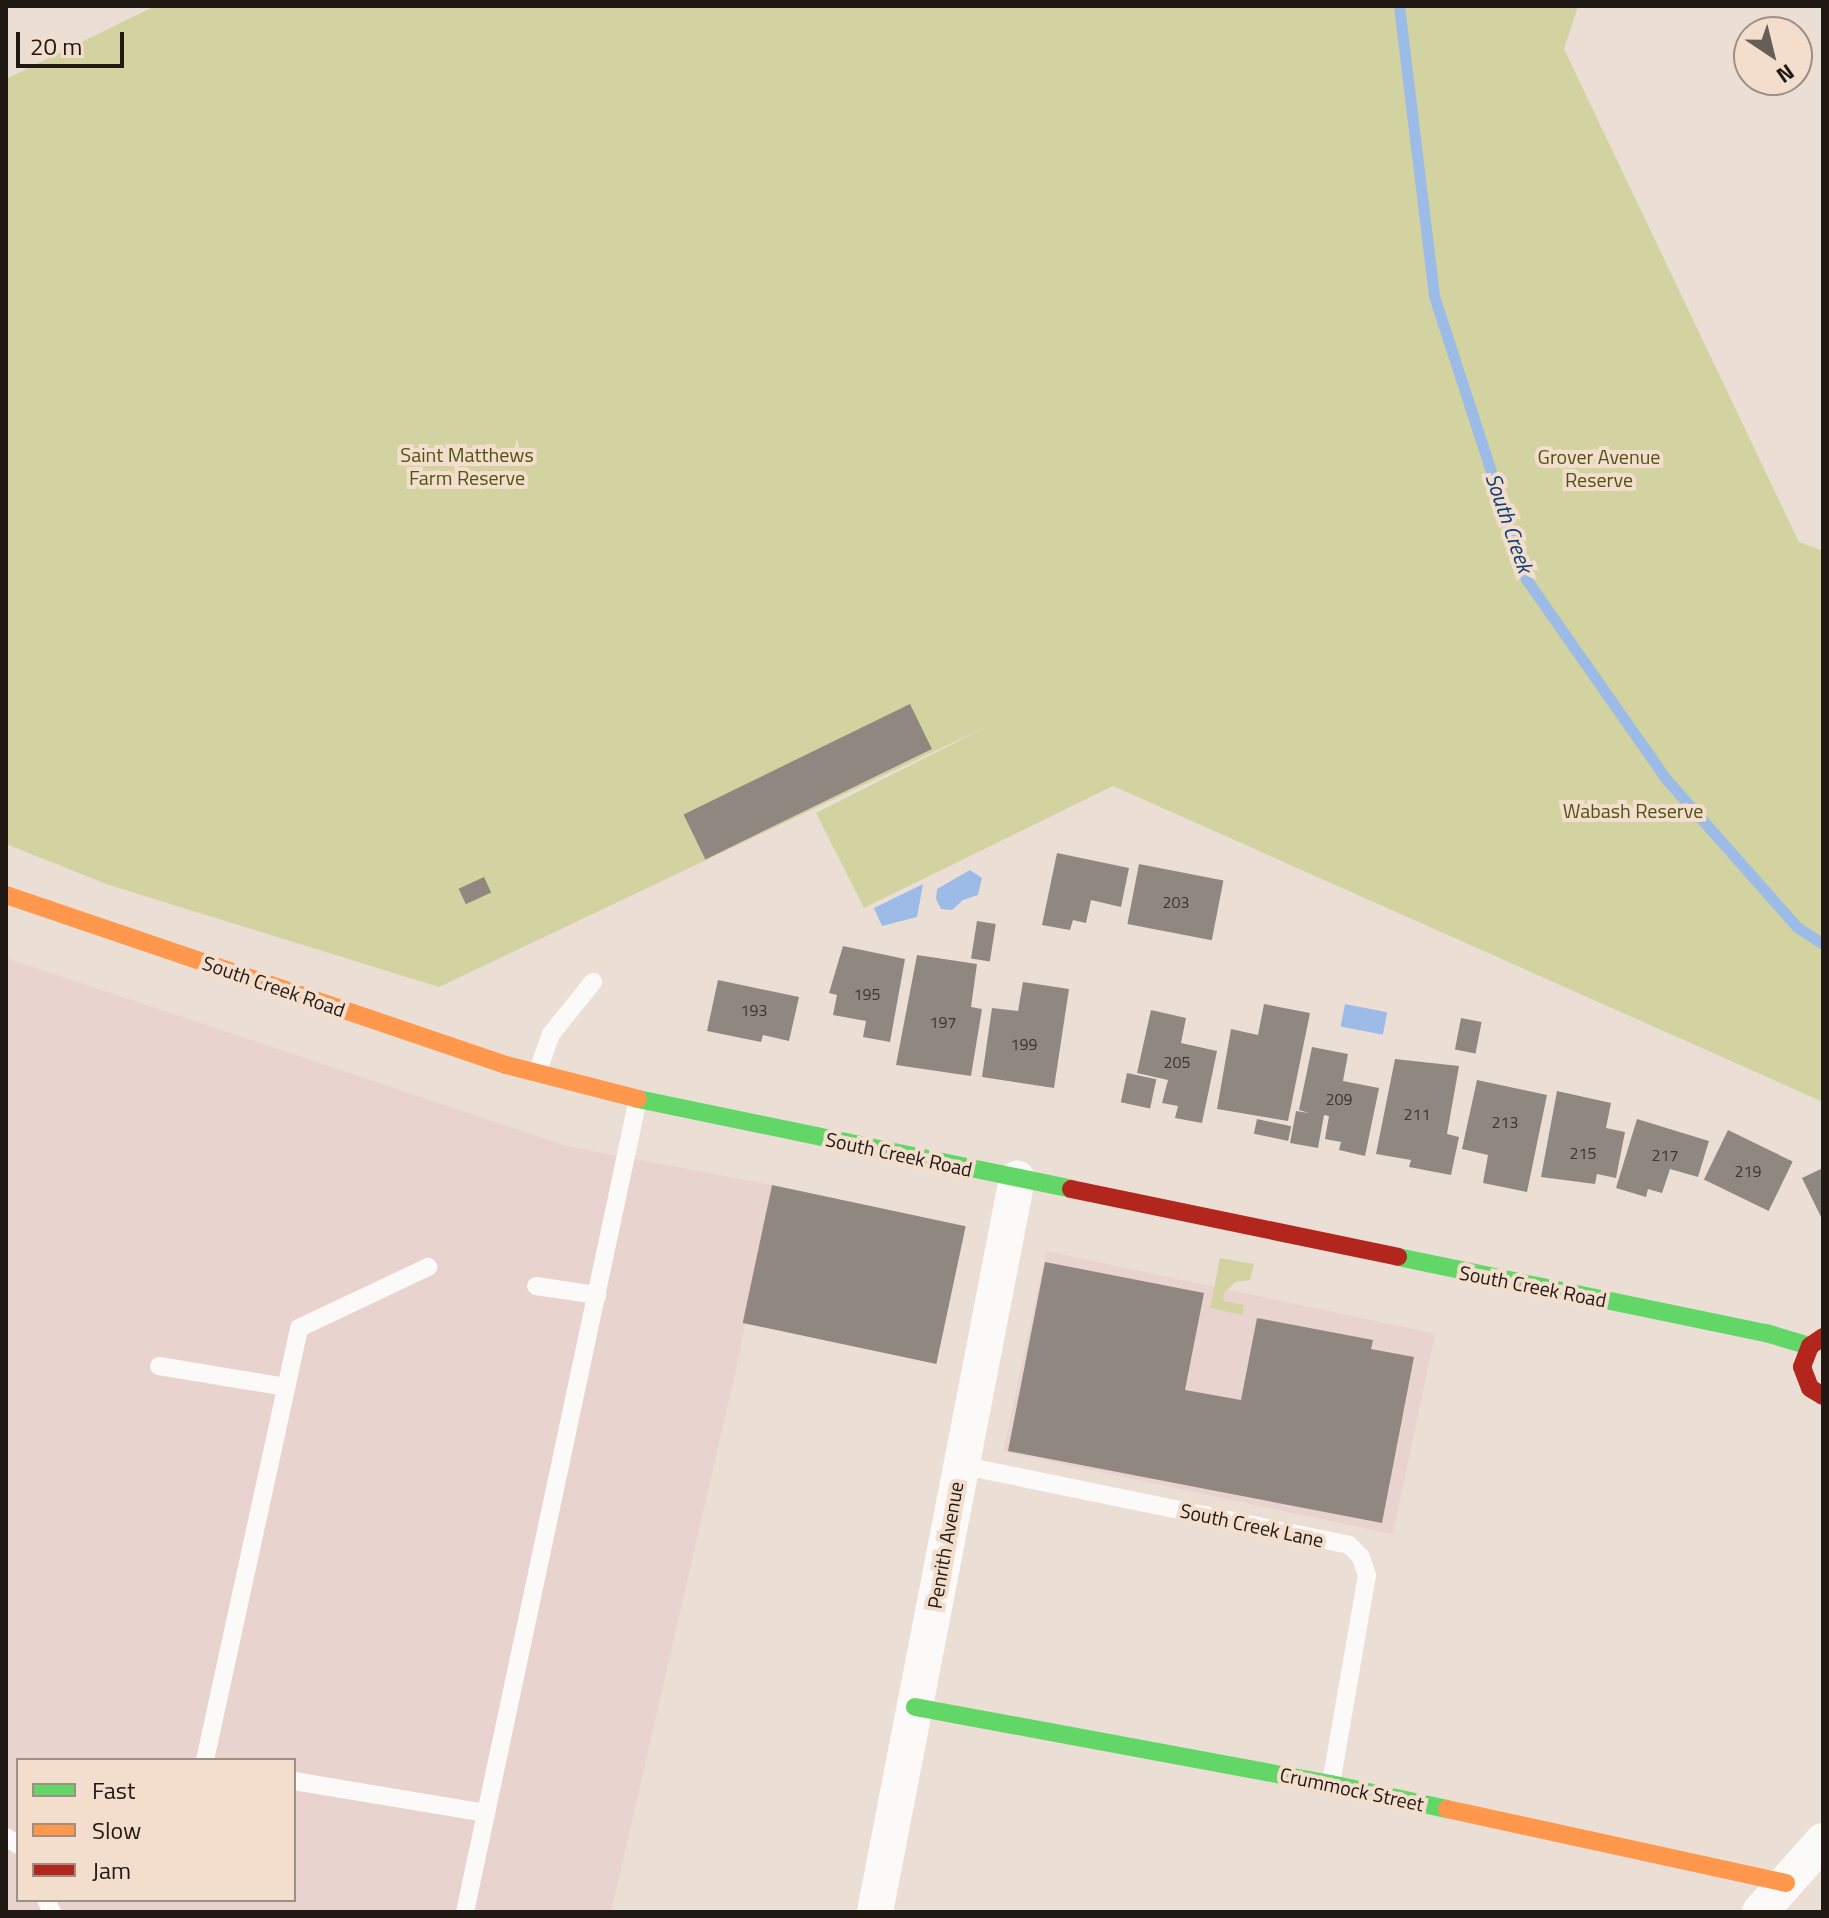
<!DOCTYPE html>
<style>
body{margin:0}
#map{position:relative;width:1829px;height:1918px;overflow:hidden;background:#ebdfd5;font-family:"Titillium Web",sans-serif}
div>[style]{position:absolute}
.commercial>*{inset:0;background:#e8d3ce;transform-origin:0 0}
.green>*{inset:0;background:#d3d2a1}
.water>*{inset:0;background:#9cbbe7;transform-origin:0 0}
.stream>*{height:11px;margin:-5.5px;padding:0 5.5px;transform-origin:5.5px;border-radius:5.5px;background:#9cbbe7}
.building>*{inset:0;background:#908880;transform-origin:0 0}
.lane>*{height:18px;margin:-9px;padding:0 9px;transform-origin:9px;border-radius:9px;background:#fcfaf9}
.street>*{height:36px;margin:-18px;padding:0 18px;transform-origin:18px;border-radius:18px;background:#fcfaf9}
.fast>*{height:18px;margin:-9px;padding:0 9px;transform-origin:9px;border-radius:9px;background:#63d668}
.slow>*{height:18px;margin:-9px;padding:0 9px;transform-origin:9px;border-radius:9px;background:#ff974d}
.jam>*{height:18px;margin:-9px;padding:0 9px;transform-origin:9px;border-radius:9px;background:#b3261e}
span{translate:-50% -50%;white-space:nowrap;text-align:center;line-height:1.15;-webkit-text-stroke:8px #f3decd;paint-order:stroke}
.number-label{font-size:16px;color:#3c342e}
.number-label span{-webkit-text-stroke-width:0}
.park-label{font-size:20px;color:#505413}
.street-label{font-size:20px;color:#201812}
.water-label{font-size:22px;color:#093c77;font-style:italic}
.frame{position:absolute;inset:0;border:8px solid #201812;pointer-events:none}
.legend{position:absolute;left:16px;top:1758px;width:280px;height:144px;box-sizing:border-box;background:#f3decd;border:2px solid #9f8f82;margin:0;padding:10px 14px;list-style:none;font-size:24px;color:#201812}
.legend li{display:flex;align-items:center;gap:16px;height:40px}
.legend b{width:40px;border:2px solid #9f8f82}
.north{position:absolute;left:1733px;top:16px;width:80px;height:80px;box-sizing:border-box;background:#f3decd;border:2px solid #9f8f82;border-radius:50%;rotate:145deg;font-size:22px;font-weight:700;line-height:32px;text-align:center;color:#201812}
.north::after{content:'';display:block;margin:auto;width:28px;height:36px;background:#675e56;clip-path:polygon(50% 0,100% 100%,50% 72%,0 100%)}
.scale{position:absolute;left:16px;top:32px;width:108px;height:36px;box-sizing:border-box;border:4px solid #201812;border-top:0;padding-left:10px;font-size:24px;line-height:28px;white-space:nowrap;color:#201812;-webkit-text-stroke:6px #f3decd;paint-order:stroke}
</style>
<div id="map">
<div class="commercial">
<i style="clip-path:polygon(evenodd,6px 958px,567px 1146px,772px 1185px,739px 1356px,611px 1912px,6px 1912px,6px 958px,18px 1760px,294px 1760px,294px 1900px,18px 1900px,18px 1760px)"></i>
<i style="left:1046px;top:1251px;width:398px;height:205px;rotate:12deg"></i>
</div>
<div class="green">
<i style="clip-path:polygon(155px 6px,1578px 6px,1564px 49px,1799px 542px,1823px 551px,1823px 1102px,1113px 786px,864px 908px,816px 813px,992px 724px,439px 987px,109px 885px,6px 844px,6px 79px)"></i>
<i style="clip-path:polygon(1220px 1258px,1254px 1264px,1250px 1280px,1235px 1282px,1224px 1293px,1223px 1301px,1244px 1305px,1242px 1315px,1210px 1308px)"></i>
</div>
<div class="water">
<i style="clip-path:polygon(970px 870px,982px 878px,978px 895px,963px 900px,952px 910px,941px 909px,936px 899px,937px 889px)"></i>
<i style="clip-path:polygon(923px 884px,917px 917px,882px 926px,874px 908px)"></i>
<i style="left:1345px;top:1004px;width:43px;height:23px;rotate:11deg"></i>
</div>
<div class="stream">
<i style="left:1399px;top:6px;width:292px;rotate:83.1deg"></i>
<i style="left:1434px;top:296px;width:298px;rotate:72deg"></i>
<i style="left:1526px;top:579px;width:246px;rotate:55deg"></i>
<i style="left:1667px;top:780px;width:196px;rotate:48.5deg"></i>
<i style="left:1797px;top:927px;width:31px;rotate:33deg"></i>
</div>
<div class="building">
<i style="left:910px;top:704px;width:50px;height:252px;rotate:64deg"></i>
<i style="clip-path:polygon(1057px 853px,1129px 868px,1121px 907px,1091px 900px,1086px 923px,1073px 920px,1070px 930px,1042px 925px)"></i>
<i style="left:1139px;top:864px;width:86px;height:61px;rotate:11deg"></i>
<i style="left:484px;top:877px;width:17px;height:28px;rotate:65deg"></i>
<i style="left:977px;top:921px;width:19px;height:38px;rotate:9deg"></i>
<i style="clip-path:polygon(843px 946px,905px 959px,890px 1042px,863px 1037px,866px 1021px,833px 1015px,837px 995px,829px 993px)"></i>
<i style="clip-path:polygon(917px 955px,977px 964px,971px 1007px,982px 1009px,971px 1076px,896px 1065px)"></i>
<i style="clip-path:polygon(718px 980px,799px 997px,789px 1041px,763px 1035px,761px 1042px,707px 1031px)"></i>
<i style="clip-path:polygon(1023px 982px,1069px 989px,1054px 1088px,982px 1077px,992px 1008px,1018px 1011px)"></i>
<i style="clip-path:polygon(1264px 1004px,1310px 1013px,1288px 1121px,1217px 1109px,1231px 1029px,1258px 1035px)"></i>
<i style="clip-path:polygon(1151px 1010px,1186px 1018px,1181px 1043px,1217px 1051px,1202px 1123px,1175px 1118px,1178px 1106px,1162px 1103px,1168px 1080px,1137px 1073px)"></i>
<i style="left:1461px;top:1018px;width:21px;height:32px;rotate:11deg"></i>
<i style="clip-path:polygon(1312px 1047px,1348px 1054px,1343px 1081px,1379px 1088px,1365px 1156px,1339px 1150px,1341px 1142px,1325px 1139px,1329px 1116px,1324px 1115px,1318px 1148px,1290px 1143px,1296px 1111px,1309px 1113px,1299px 1110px)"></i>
<i style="clip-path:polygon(1395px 1059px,1459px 1066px,1447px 1134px,1459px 1137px,1451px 1175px,1409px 1167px,1411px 1160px,1376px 1154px)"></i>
<i style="left:1127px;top:1073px;width:30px;height:30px;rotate:12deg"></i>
<i style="clip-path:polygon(1477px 1080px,1547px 1095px,1527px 1192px,1483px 1183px,1488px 1155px,1462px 1149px)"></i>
<i style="clip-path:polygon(1557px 1091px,1611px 1103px,1606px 1128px,1625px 1132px,1616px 1178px,1597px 1174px,1595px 1184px,1541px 1177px)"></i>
<i style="left:1257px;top:1119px;width:35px;height:15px;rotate:12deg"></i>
<i style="clip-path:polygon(1637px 1119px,1709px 1141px,1698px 1177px,1670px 1169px,1662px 1193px,1648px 1189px,1646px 1197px,1616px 1188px)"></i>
<i style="left:1728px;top:1130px;width:72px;height:55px;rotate:26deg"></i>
<i style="clip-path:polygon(1823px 1168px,1823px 1221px,1802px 1178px)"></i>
<i style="left:772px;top:1185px;width:198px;height:141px;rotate:12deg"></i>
<i style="clip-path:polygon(1045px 1262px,1204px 1293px,1185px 1390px,1241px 1400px,1257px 1318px,1373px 1340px,1371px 1349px,1414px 1357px,1382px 1523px,1008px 1451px)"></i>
</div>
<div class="lane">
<i style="left:537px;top:1073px;width:41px;rotate:-70.3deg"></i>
<i style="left:551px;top:1034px;width:67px;rotate:-51.1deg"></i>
<i style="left:536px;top:1286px;width:62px;rotate:8.4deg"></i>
<i style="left:159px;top:1366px;width:129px;rotate:9.4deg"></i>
<i style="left:960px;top:1465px;width:397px;rotate:11.6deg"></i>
<i style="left:1349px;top:1545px;width:17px;rotate:45deg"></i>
<i style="left:1361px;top:1557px;width:19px;rotate:72deg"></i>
<i style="left:1367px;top:1575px;width:212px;rotate:99.8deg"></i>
<i style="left:205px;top:1760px;width:442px;rotate:-77.7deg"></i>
<i style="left:299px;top:1328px;width:143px;rotate:-25.3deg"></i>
<i style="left:294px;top:1781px;width:195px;rotate:9.5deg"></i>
<i style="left:6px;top:1837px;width:14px;rotate:34deg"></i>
<i style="left:46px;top:1900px;width:13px;rotate:63deg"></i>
<i style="left:465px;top:1912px;width:831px;rotate:-77.99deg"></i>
</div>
<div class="street">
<i style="left:875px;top:1912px;width:747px;rotate:-79.04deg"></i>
<i style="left:1760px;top:1912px;width:95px;rotate:-48.4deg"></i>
</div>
<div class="fast">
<i style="left:638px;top:1099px;width:442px;rotate:11.7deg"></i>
<i style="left:1398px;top:1257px;width:376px;rotate:11.7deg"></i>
<i style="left:1766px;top:1333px;width:46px;rotate:16.5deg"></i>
<i style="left:915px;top:1707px;width:423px;rotate:10.5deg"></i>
<i style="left:1331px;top:1784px;width:119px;rotate:12.2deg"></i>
</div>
<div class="slow">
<i style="left:6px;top:895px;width:528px;rotate:18.78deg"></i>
<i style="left:506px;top:1065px;width:136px;rotate:14.4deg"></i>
<i style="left:1447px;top:1809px;width:347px;rotate:12.3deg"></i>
</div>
<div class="jam">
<i style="left:1071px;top:1189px;width:334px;rotate:11.7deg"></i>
<i style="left:1823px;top:1337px;width:16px;rotate:145deg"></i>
<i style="left:1810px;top:1346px;width:22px;rotate:111deg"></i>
<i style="left:1802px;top:1367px;width:22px;rotate:69deg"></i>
<i style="left:1810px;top:1388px;width:15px;rotate:32deg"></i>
</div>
<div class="number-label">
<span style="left:1176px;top:902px">203</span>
<span style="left:867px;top:994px">195</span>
<span style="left:754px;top:1010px">193</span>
<span style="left:943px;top:1022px">197</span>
<span style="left:1024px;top:1044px">199</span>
<span style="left:1177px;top:1062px">205</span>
<span style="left:1339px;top:1099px">209</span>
<span style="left:1417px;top:1114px">211</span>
<span style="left:1505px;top:1122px">213</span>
<span style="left:1583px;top:1153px">215</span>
<span style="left:1665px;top:1155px">217</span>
<span style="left:1748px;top:1171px">219</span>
</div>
<div class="park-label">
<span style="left:467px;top:466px">Saint Matthews<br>Farm Reserve</span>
<span style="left:1599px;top:468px">Grover Avenue<br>Reserve</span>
<span style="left:1633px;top:810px">Wabash Reserve</span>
</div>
<div class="street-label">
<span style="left:274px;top:986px;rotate:19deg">South Creek Road</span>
<span style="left:899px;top:1154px;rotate:12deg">South Creek Road</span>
<span style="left:1533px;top:1286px;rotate:11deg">South Creek Road</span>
<span style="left:1252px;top:1525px;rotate:12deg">South Creek Lane</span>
<span style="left:945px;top:1545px;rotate:-80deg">Penrith Avenue</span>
<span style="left:1352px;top:1789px;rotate:12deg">Crummock Street</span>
</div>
<div class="water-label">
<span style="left:1509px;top:523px;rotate:71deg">South Creek</span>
</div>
<div class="frame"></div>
<ul class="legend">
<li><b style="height:10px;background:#63d668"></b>Fast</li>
<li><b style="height:10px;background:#ff974d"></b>Slow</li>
<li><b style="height:10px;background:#b3261e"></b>Jam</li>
</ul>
<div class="north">N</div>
<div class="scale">20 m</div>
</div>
